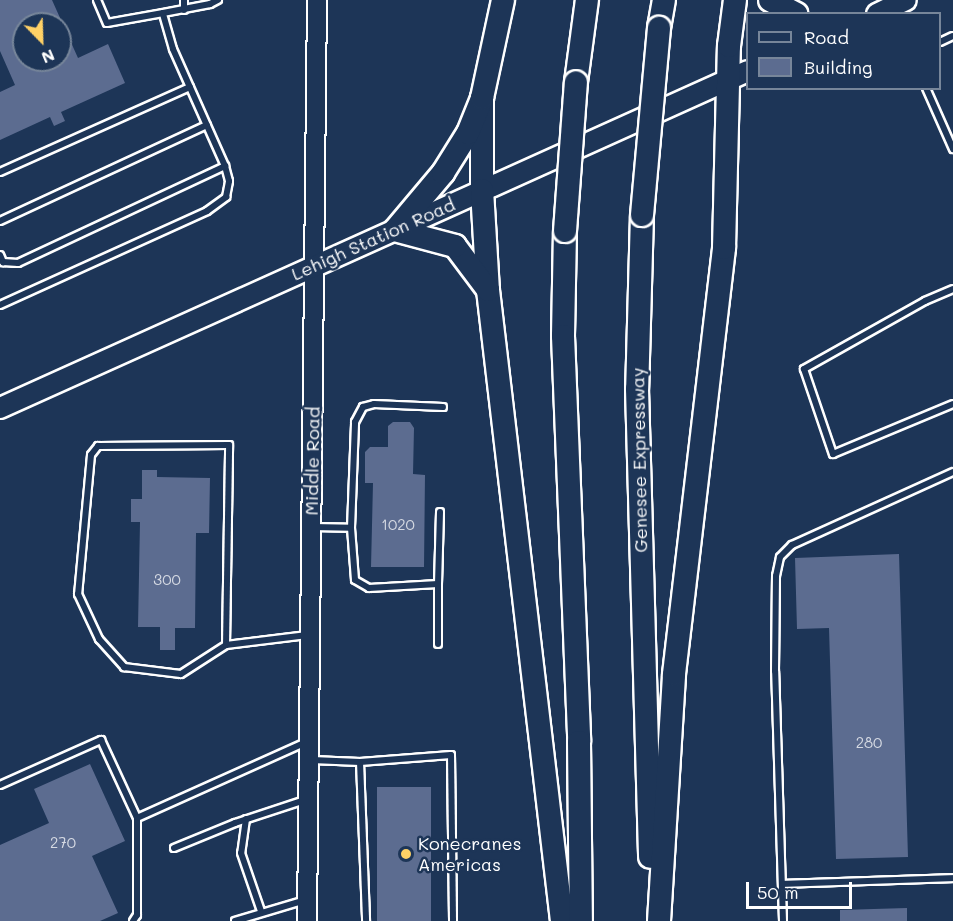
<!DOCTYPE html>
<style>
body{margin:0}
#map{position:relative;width:953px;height:921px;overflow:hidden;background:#1d3557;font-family:Mali,sans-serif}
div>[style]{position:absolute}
.building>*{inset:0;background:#5c6c90;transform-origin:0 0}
.roads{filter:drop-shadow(2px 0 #fff) drop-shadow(-2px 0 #fff) drop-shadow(0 2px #fff) drop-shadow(0 -2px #fff)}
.lane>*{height:6px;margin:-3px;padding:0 3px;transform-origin:3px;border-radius:3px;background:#1d3557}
.secondary>*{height:18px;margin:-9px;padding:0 9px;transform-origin:9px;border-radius:9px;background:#1d3557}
.primary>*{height:20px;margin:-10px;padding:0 10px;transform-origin:10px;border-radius:10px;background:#1d3557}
.highway>*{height:22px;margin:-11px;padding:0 11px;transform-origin:11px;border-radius:11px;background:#1d3557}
.bridges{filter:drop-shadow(2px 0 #fff) drop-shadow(-2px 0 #fff) drop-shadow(0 2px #fff) drop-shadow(0 -2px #fff)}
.highway-bridge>*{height:22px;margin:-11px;padding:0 11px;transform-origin:11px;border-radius:11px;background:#1d3557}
.dots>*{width:16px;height:16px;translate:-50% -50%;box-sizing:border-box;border:3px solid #1d3557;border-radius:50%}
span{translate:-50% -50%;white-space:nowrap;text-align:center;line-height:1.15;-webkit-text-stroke:5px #1d3557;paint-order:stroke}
.number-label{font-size:15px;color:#d6dae3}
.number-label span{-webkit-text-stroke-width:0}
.street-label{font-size:18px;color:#fff}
.poi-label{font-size:18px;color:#fff}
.left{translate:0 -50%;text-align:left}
.legend{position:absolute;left:746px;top:12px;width:195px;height:78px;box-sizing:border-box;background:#1d3557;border:2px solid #77869a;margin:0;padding:8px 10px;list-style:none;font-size:18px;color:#fff}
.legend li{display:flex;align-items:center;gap:12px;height:30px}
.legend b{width:30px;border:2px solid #77869a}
.north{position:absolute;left:12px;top:12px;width:60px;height:60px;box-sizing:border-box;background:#1d3557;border:2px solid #77869a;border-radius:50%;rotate:157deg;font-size:16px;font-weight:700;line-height:24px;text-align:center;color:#fff}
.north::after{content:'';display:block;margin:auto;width:21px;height:27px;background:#ffd166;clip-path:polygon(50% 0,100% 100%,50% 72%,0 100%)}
.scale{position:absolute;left:746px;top:882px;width:106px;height:27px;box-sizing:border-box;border:3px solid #fff;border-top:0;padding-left:8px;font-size:18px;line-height:21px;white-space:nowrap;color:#fff;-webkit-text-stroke:4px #1d3557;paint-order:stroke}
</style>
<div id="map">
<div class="building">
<i style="clip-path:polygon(evenodd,0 0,52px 0,78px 58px,108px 44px,125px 83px,61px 112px,65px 121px,54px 126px,50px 117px,0 140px,0 92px,15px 85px,0 51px,0 0,24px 24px,60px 24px,60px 60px,24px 60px,24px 24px)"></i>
<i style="clip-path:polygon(393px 422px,410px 422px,414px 428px,413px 474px,425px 475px,424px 567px,371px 567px,373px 483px,365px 483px,365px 452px,370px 447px,388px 447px,388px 426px)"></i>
<i style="clip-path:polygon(142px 470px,157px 470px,157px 477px,210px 478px,209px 533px,196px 533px,195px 628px,175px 628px,175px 650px,160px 650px,160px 627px,138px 627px,140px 522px,131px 522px,131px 499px,142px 499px)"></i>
<i style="clip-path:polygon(899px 554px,908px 857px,836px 859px,829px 628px,797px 629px,795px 558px)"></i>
<i style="clip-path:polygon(90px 764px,125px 841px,92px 856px,118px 913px,100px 921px,0 921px,0 845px,49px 823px,34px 789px)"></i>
<i style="left:377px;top:787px;width:54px;height:134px"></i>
<i style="clip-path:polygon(907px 908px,907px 921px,840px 921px,840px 910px)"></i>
</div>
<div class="roads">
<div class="lane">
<i style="left:97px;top:0;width:25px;rotate:67deg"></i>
<i style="left:107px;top:23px;width:57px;rotate:-10.1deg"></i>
<i style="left:184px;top:0;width:10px;rotate:90deg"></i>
<i style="left:940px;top:42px;width:14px;rotate:-25deg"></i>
<i style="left:926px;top:88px;width:67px;rotate:66.1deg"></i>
<i style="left:0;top:172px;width:208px;rotate:-24.1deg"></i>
<i style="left:0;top:221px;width:228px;rotate:-24.9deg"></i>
<i style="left:0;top:255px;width:8px;rotate:67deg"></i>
<i style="left:3px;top:262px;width:15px;rotate:4deg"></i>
<i style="left:18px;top:263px;width:229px;rotate:-25.1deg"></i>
<i style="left:953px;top:289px;width:30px;rotate:157deg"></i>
<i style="left:925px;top:301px;width:139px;rotate:150.7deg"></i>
<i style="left:804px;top:369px;width:90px;rotate:71.2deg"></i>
<i style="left:833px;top:454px;width:130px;rotate:-22.6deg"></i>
<i style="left:0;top:305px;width:227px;rotate:-24.4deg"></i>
<i style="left:207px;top:211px;width:24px;rotate:-36deg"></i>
<i style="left:226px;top:197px;width:16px;rotate:-79deg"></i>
<i style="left:229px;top:181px;width:16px;rotate:-105deg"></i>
<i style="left:225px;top:166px;width:128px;rotate:-114deg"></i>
<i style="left:173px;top:49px;width:37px;rotate:-106deg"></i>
<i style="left:163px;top:13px;width:48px;rotate:-10.8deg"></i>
<i style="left:210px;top:4px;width:9px;rotate:-27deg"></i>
<i style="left:312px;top:527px;width:39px;rotate:1deg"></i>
<i style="left:351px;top:528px;width:106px;rotate:-87.8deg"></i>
<i style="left:355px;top:422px;width:17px;rotate:-62deg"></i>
<i style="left:363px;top:407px;width:11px;rotate:-15deg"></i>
<i style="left:374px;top:404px;width:69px;rotate:2.5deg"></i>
<i style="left:351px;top:528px;width:52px;rotate:85.6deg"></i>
<i style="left:355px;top:580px;width:16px;rotate:30deg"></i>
<i style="left:369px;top:588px;width:69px;rotate:-3.3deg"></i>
<i style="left:438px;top:584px;width:72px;rotate:-88.4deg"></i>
<i style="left:438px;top:584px;width:60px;rotate:90deg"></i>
<i style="left:226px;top:645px;width:200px;rotate:-89.1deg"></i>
<i style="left:229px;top:445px;width:131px;rotate:179.6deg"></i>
<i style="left:98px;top:446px;width:11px;rotate:128deg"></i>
<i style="left:91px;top:455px;width:140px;rotate:95.3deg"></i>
<i style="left:78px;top:594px;width:50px;rotate:65deg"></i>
<i style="left:99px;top:639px;width:38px;rotate:48deg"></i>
<i style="left:124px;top:667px;width:57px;rotate:7deg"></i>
<i style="left:181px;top:674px;width:54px;rotate:-32.8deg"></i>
<i style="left:226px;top:645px;width:82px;rotate:-7deg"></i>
<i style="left:312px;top:760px;width:48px;rotate:2.4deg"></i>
<i style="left:360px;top:762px;width:91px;rotate:-4.4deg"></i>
<i style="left:451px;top:755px;width:166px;rotate:89.3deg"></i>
<i style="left:360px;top:762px;width:159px;rotate:87.8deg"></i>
<i style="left:0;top:785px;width:111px;rotate:-24deg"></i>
<i style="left:101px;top:740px;width:86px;rotate:65.2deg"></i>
<i style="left:137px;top:818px;width:97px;rotate:90deg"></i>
<i style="left:137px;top:915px;width:7px;rotate:124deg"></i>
<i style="left:137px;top:818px;width:185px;rotate:-24.2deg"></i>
<i style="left:246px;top:819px;width:34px;rotate:98deg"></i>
<i style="left:241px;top:853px;width:61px;rotate:71deg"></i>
<i style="left:174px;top:848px;width:66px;rotate:-22.3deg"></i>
<i style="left:235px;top:823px;width:74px;rotate:-18.2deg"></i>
<i style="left:783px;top:884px;width:170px;rotate:-2deg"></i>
<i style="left:235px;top:921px;width:74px;rotate:-16.5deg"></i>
<i style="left:783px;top:921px;width:250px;rotate:-91.8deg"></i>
<i style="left:775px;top:671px;width:95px;rotate:-89.4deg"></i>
<i style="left:776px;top:576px;width:19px;rotate:-78deg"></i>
<i style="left:780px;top:557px;width:17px;rotate:-45deg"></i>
<i style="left:792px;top:545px;width:177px;rotate:-24.4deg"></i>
</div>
<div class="secondary">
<i style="left:307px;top:921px;width:921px;rotate:-89.38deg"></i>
</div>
<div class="primary">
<i style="left:877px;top:14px;width:32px;rotate:-26deg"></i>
<i style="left:0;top:408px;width:820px;rotate:-24.25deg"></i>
</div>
<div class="highway">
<i style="left:770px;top:0;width:30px;rotate:28deg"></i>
<i style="left:659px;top:28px;width:28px;rotate:-80deg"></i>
<i style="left:576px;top:82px;width:83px;rotate:-82.4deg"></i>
<i style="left:482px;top:98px;width:92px;rotate:90deg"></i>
<i style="left:482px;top:190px;width:100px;rotate:86.6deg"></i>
<i style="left:488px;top:290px;width:635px;rotate:83.31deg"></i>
<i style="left:642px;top:215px;width:174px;rotate:91.6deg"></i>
<i style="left:637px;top:389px;width:468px;rotate:88.4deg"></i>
<i style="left:565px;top:231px;width:105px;rotate:91.1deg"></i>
<i style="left:563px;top:336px;width:406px;rotate:87.7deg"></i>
<i style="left:579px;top:742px;width:179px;rotate:89.4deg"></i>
<i style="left:488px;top:290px;width:55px;rotate:-126.9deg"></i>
<i style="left:455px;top:246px;width:62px;rotate:-165.1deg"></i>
<i style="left:395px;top:230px;width:75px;rotate:-49.9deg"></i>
<i style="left:443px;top:173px;width:47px;rotate:-58deg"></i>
<i style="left:468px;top:133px;width:38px;rotate:-68deg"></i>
<i style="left:482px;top:98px;width:100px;rotate:-77.9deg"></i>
<i style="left:659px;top:921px;width:247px;rotate:-86.5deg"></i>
<i style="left:674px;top:674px;width:429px;rotate:-83.3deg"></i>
<i style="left:724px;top:248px;width:202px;rotate:-88.6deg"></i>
<i style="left:729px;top:46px;width:46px;rotate:-82.6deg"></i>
</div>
</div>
<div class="bridges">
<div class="highway-bridge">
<i style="left:642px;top:215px;width:188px;rotate:-84.8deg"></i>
<i style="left:565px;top:231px;width:149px;rotate:-85.8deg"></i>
</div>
</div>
<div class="dots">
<i style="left:406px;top:854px;background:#ffd166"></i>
</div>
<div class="number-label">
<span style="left:398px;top:525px">1020</span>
<span style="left:167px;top:580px">300</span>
<span style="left:869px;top:743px">280</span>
<span style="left:63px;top:843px">270</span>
</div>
<div class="street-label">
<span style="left:373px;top:239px;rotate:-24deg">Lehigh Station Road</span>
<span style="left:639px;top:460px;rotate:-91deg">Genesee Expressway</span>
<span style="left:312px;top:461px;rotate:-89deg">Middle Road</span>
</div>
<div class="poi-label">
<span class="left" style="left:418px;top:854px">Konecranes<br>Americas</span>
</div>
<ul class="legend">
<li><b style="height:8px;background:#1d3557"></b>Road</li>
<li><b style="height:16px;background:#5c6c90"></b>Building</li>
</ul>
<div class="north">N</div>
<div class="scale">50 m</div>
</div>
